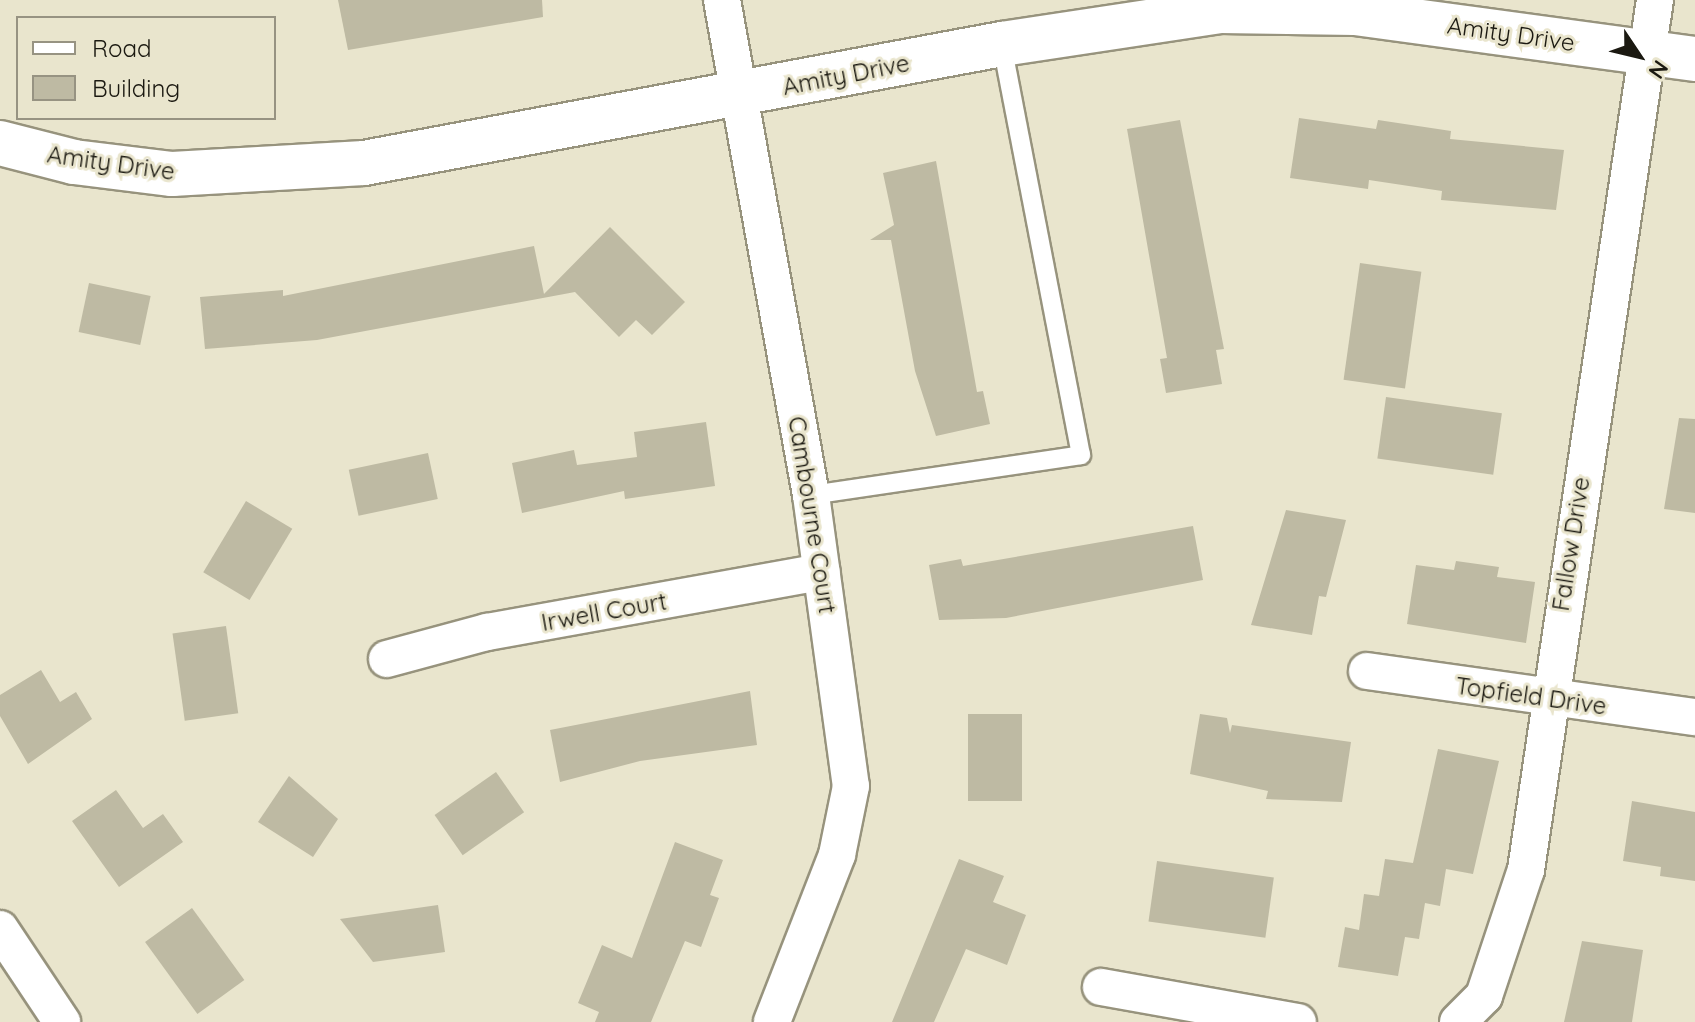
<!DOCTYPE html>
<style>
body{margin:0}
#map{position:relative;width:1695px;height:1022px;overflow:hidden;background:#e9e5cd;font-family:Quicksand,sans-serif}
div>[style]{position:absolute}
.building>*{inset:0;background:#bebaa3;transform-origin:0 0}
.roads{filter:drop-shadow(2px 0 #97937d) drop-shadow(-2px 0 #97937d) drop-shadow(0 2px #97937d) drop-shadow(0 -2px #97937d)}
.service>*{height:18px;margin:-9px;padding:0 9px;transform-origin:9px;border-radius:9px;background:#fff}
.minor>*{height:36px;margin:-18px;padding:0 18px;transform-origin:18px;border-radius:18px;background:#fff}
.tertiary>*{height:44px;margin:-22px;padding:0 22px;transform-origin:22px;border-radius:22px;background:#fff}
span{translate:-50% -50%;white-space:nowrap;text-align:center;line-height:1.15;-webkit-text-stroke:6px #e9e5cd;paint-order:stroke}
.street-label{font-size:24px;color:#1b1911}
.legend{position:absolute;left:16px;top:16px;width:260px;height:104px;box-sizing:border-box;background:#e9e5cd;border:2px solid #979382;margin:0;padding:10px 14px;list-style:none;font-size:24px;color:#1b1911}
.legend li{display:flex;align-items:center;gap:16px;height:40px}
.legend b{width:40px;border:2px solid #979382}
.north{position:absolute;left:1599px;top:16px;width:80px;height:80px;-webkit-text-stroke:6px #e9e5cd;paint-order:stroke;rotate:125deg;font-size:22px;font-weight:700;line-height:32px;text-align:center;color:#1b1911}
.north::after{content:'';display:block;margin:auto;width:28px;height:36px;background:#1b1911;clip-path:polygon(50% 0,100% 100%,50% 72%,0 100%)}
</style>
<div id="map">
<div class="building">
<i style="clip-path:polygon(338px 0,542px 0,543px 17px,348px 50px)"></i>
<i style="clip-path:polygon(1299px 118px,1376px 129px,1378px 120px,1451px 131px,1450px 139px,1564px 150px,1556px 210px,1441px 200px,1442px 191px,1369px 180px,1368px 189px,1290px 178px)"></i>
<i style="clip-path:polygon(1180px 120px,1224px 349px,1216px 350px,1222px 384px,1166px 393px,1160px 359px,1167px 358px,1127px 129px)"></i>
<i style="clip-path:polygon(936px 161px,977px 392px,983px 391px,990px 424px,936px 436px,915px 371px,891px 240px,870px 240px,894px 225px,883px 173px)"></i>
<i style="clip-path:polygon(610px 227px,685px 302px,652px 335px,636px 320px,619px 337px,575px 292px,317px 340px,205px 349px,200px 297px,283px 290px,283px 296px,534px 246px,544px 294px)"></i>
<i style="left:1360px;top:263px;width:62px;height:118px;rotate:8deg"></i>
<i style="left:89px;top:283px;width:63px;height:50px;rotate:12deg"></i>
<i style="left:1386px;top:397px;width:117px;height:62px;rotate:8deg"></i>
<i style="clip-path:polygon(1679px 418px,1695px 419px,1695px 513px,1664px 509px)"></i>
<i style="clip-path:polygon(706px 422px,715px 486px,625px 499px,624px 491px,522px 513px,512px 463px,574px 450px,577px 465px,637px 457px,634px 432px)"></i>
<i style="left:428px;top:453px;width:47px;height:81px;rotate:78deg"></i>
<i style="left:246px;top:501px;width:54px;height:83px;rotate:31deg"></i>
<i style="clip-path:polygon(1286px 510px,1346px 520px,1326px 597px,1319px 596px,1312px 635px,1251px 625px)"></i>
<i style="clip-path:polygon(1193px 526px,1203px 580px,1006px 618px,939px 620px,929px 565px,961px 559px,963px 566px)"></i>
<i style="clip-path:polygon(1456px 561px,1499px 567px,1497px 577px,1535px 582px,1526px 643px,1407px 624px,1416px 565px,1454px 570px)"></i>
<i style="left:226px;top:626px;width:88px;height:54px;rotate:82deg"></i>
<i style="clip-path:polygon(41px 670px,60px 702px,76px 692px,92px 719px,28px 764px,0 716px,0 695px)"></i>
<i style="clip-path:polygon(750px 691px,757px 745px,640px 761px,560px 782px,550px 730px)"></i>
<i style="left:968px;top:714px;width:54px;height:87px"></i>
<i style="clip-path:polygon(1200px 714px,1227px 718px,1230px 733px,1232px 725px,1351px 742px,1342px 802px,1266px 799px,1268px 791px,1190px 774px)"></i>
<i style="clip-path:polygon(1438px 749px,1499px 761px,1473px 874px,1446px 869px,1440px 906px,1425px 903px,1419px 939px,1405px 937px,1398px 976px,1338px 967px,1345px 927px,1359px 930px,1364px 894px,1379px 896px,1385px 859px,1413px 863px)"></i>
<i style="left:496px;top:772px;width:49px;height:75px;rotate:55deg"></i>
<i style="clip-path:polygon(289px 776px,338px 819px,313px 857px,258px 822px)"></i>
<i style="clip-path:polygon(116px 790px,143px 828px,163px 814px,183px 842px,119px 887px,72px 821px)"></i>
<i style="clip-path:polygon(1632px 801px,1695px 812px,1695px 881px,1660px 876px,1661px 867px,1623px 861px)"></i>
<i style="clip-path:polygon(675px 842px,723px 860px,710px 895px,719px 898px,701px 947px,685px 941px,651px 1022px,595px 1022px,599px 1012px,578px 1003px,602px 945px,632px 958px)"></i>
<i style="clip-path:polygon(959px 859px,1004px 876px,993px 902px,1026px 915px,1007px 965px,966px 949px,934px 1022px,892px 1022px)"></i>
<i style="left:1157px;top:861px;width:118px;height:61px;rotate:8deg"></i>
<i style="clip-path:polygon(438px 905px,445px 952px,373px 962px,340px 919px)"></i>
<i style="left:192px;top:908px;width:89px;height:58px;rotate:54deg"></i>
<i style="clip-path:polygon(1582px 941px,1643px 950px,1632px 1022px,1564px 1022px)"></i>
</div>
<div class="roads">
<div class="service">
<i style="left:811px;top:495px;width:273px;rotate:-8.4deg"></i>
<i style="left:1081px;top:455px;width:419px;rotate:-100.9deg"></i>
</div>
<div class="minor">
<i style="left:722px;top:0;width:503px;rotate:79.81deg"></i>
<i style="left:811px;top:495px;width:294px;rotate:82.2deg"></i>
<i style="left:851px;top:786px;width:70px;rotate:101.5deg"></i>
<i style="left:837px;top:855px;width:179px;rotate:111.3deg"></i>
<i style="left:387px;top:659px;width:104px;rotate:-15.1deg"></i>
<i style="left:487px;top:632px;width:340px;rotate:-10.2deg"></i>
<i style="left:1367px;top:671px;width:331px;rotate:8deg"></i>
<i style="left:0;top:929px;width:112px;rotate:56.3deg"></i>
<i style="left:1101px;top:987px;width:200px;rotate:10.1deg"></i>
<i style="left:1458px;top:1022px;width:37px;rotate:-45deg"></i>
<i style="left:1484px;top:996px;width:133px;rotate:-71.6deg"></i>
<i style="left:1526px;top:870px;width:880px;rotate:-81.57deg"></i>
</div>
<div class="tertiary">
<i style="left:0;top:143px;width:76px;rotate:14.4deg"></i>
<i style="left:74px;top:162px;width:99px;rotate:7deg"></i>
<i style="left:172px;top:174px;width:192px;rotate:-3.3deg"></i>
<i style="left:364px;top:163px;width:649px;rotate:-10.57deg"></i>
<i style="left:1002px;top:44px;width:221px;rotate:-8.6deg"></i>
<i style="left:1221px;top:11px;width:134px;rotate:0.9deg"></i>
<i style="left:1355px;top:13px;width:343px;rotate:7.7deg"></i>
</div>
</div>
<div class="street-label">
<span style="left:1511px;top:34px;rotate:8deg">Amity Drive</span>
<span style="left:846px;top:75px;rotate:-11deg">Amity Drive</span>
<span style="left:111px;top:163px;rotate:8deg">Amity Drive</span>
<span style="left:812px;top:515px;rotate:81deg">Cambourne Court</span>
<span style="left:1571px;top:544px;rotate:-81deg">Fallow Drive</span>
<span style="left:604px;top:612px;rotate:-10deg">Irwell Court</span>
<span style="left:1531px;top:696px;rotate:8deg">Topfield Drive</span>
</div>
<ul class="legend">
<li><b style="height:10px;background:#fff"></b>Road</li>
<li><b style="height:22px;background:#bebaa3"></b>Building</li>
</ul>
<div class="north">N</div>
</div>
